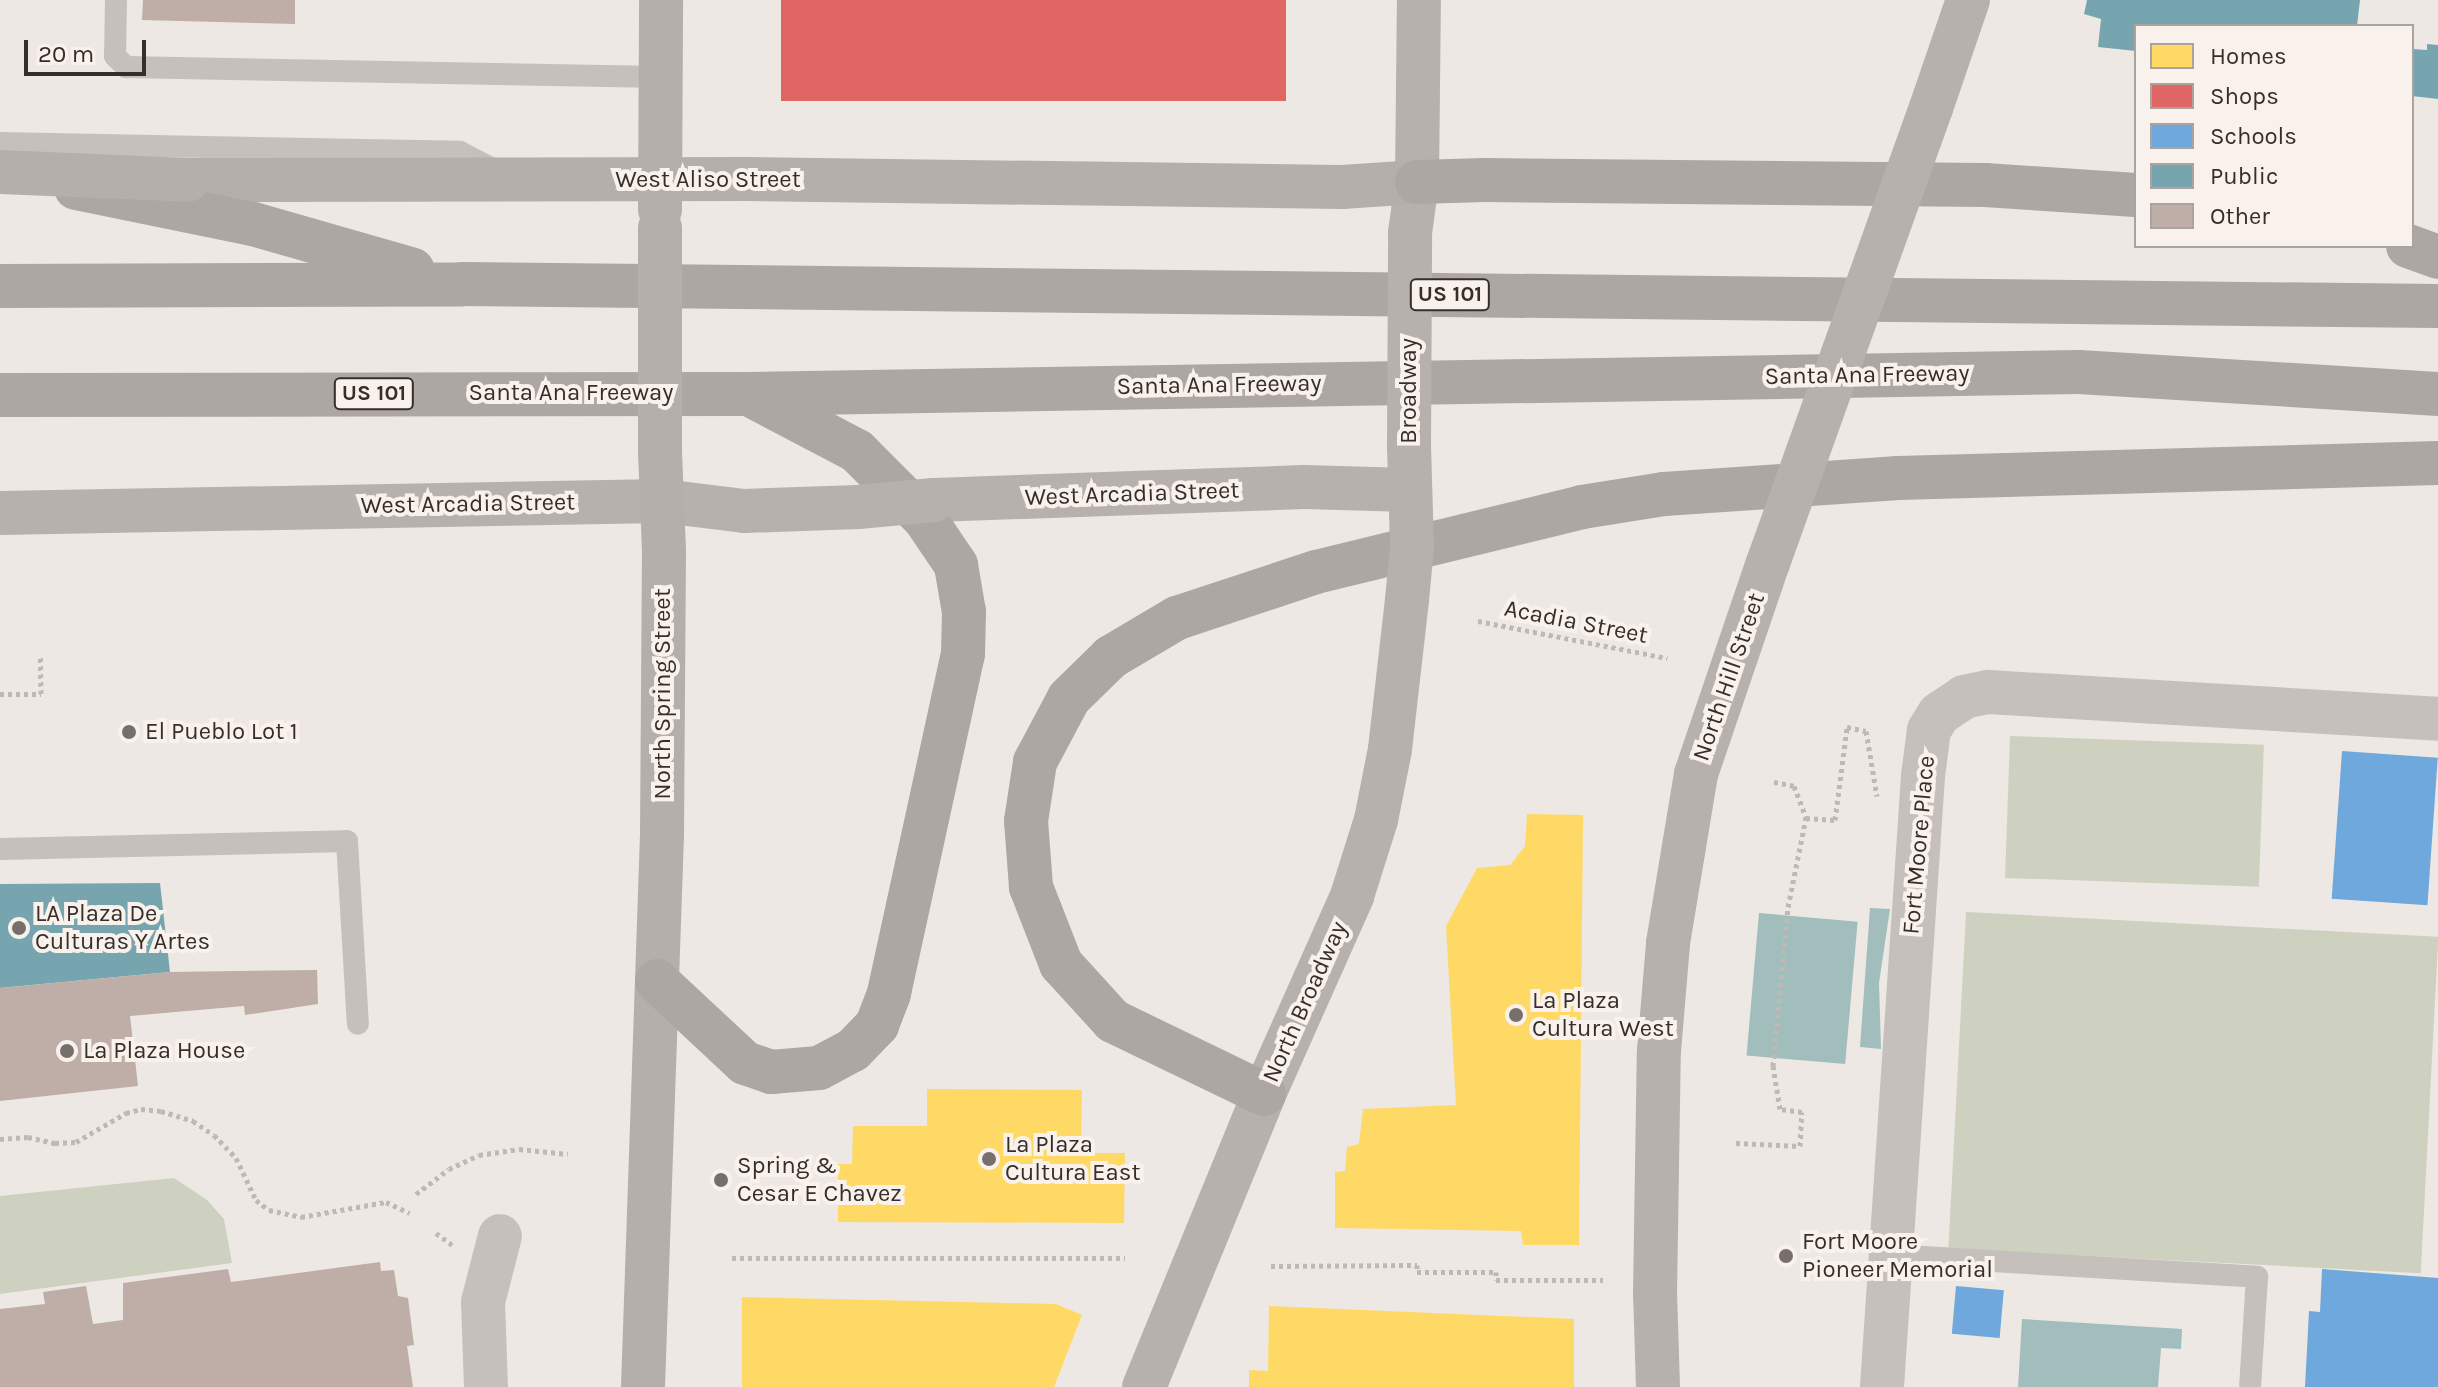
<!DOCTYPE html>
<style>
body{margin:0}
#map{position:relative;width:2438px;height:1387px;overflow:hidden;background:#ede8e4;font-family:Karla,sans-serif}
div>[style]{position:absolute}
.green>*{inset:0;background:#ced1bf;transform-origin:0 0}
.water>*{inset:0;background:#a1bdbc;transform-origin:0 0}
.homes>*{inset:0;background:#ffd966}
.shops>*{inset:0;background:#e06666;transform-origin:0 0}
.schools>*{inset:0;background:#6fa8dc;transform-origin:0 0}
.public>*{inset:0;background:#76a5af}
.building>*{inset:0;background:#bfada7}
.path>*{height:5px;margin-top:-2.5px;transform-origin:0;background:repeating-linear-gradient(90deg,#bfb9b5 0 4px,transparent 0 8px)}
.lane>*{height:22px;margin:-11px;padding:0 11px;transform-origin:11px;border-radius:11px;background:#c6c0bc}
.street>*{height:44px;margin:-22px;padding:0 22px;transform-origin:22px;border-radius:22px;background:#c6c0bc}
.secondary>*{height:44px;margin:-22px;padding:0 22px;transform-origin:22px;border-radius:22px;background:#b7b1ad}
.primary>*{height:44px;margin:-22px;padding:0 22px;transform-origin:22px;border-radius:22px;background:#b5afab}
.highway>*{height:44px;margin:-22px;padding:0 22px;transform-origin:22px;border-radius:22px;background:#aca7a3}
.secondary-bridge>*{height:44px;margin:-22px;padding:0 22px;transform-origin:22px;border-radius:22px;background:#b7b1ad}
.primary-bridge>*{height:44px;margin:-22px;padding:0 22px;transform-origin:22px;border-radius:22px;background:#b5afab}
.dots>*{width:22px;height:22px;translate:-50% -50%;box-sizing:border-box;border:4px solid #f9f2ec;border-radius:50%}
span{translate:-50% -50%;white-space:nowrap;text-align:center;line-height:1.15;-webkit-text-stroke:8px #f9f2ec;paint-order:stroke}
.shield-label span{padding:2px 6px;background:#f9f2ec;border:2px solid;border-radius:6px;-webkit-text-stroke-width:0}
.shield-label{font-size:22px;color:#372e2a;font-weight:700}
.street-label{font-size:24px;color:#372e2a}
.poi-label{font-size:24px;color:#372e2a}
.left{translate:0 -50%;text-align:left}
.legend{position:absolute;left:2134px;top:24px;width:280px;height:224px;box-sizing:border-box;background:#f9f2ec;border:2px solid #aba49e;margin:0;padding:10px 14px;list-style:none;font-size:24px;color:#372e2a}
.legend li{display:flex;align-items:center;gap:16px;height:40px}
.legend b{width:40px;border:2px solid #aba49e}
.scale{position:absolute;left:24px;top:40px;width:122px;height:36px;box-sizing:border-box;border:4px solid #372e2a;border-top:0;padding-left:10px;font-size:24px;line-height:28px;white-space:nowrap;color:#372e2a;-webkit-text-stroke:6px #f9f2ec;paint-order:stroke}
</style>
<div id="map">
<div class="green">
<i style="left:2010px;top:736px;width:254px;height:142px;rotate:2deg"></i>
<i style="left:1966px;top:912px;width:473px;height:337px;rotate:3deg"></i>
<i style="clip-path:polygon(174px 1178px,207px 1200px,224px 1219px,232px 1263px,0 1294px,0 1196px)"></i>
</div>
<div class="water">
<i style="clip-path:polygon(1870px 908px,1890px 909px,1879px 983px,1881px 1049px,1860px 1047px)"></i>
<i style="left:1759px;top:913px;width:99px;height:143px;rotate:5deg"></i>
<i style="clip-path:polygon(2022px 1319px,2182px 1329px,2181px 1349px,2161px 1348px,2158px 1387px,2018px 1387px)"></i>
</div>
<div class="homes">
<i style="clip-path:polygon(1527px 814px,1583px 815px,1579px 1245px,1523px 1245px,1521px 1231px,1335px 1228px,1335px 1172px,1345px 1171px,1347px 1147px,1359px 1144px,1363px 1109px,1456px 1105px,1446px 926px,1477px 868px,1510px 865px,1525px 846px)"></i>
<i style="clip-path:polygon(927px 1089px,1082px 1090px,1081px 1153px,1125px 1153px,1124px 1223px,838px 1222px,838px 1164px,852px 1164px,853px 1126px,927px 1126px)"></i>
<i style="clip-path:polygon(742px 1297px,1056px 1304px,1082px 1315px,1054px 1387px,742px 1387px)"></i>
<i style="clip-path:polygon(1269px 1306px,1574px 1319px,1574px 1387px,1249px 1387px,1249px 1370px,1268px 1371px)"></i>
</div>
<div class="shops">
<i style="left:781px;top:0;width:505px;height:101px"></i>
</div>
<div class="schools">
<i style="left:2342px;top:751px;width:96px;height:148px;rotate:4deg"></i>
<i style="clip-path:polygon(2322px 1269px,2438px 1278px,2438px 1387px,2305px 1387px,2309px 1311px,2320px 1312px)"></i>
<i style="left:1956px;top:1286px;width:48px;height:48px;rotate:5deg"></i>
</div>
<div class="public">
<i style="clip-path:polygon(2087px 0,2360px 0,2357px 26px,2136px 26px,2136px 51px,2098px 47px,2101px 19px,2084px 14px)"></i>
<i style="clip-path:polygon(2427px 44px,2438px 45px,2438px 99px,2412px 96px,2412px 49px,2427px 50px)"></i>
<i style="clip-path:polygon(160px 883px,170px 972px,0 988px,0 884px)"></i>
</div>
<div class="building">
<i style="clip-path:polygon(143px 0,295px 0,295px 24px,142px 20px)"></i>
<i style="clip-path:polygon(317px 970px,318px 1004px,245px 1015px,244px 1006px,130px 1016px,138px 1086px,0 1101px,0 988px,170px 972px)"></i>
<i style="clip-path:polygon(380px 1262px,381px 1271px,394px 1270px,398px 1296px,408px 1298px,414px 1345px,407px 1346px,413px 1387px,0 1387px,0 1309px,45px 1304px,43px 1292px,86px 1286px,93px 1324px,123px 1320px,123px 1283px,228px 1269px,231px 1282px)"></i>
</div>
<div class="path">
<i style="left:1478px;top:621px;width:193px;rotate:11.1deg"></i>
<i style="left:0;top:694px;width:41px"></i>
<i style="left:41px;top:694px;width:39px;rotate:-91deg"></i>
<i style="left:1774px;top:782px;width:20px;rotate:11deg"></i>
<i style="left:1794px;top:786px;width:34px;rotate:69deg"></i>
<i style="left:1806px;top:818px;width:29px;rotate:4deg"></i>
<i style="left:1835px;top:820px;width:94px;rotate:-82.6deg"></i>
<i style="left:1847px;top:727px;width:19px;rotate:12deg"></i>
<i style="left:1866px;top:731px;width:66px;rotate:80.4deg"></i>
<i style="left:0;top:1139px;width:28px;rotate:-4deg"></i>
<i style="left:28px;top:1137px;width:28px;rotate:13deg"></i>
<i style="left:55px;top:1143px;width:21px;rotate:-3deg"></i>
<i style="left:76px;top:1142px;width:58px;rotate:-30.1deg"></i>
<i style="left:126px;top:1113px;width:16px;rotate:-15deg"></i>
<i style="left:141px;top:1109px;width:20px;rotate:6deg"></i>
<i style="left:161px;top:1111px;width:34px;rotate:17deg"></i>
<i style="left:193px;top:1121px;width:25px;rotate:34deg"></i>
<i style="left:214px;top:1135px;width:32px;rotate:46deg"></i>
<i style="left:236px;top:1158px;width:47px;rotate:64.5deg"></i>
<i style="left:256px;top:1200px;width:16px;rotate:38deg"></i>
<i style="left:269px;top:1210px;width:33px;rotate:12deg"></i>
<i style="left:301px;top:1217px;width:86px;rotate:-10deg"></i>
<i style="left:386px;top:1202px;width:26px;rotate:25deg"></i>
<i style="left:1736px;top:1143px;width:64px;rotate:2.7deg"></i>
<i style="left:1800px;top:1146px;width:34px;rotate:-87deg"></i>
<i style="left:1802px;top:1112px;width:22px;rotate:-172deg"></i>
<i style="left:1780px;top:1109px;width:44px;rotate:-99.2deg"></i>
<i style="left:1773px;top:1066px;width:160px;rotate:-84.6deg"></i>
<i style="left:1788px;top:907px;width:91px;rotate:-78.6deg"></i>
<i style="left:416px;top:1194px;width:41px;rotate:-37.1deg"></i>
<i style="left:449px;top:1169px;width:33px;rotate:-25deg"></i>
<i style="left:479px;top:1155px;width:40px;rotate:-8.5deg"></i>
<i style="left:519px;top:1149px;width:49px;rotate:5.8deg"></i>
<i style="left:436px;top:1233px;width:22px;rotate:36deg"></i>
<i style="left:732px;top:1258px;width:393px"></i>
<i style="left:1271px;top:1266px;width:146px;rotate:-0.4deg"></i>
<i style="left:1417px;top:1265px;width:7px;rotate:90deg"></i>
<i style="left:1417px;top:1272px;width:79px"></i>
<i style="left:1496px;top:1272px;width:8px;rotate:90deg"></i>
<i style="left:1496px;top:1280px;width:107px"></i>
</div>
<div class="lane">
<i style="left:116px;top:0;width:56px;rotate:91deg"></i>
<i style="left:115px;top:56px;width:16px;rotate:45deg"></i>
<i style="left:126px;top:67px;width:535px;rotate:1.07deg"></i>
<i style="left:0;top:143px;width:460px;rotate:1.1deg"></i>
<i style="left:460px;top:152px;width:42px;rotate:27.2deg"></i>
<i style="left:0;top:849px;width:347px;rotate:-1.3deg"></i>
<i style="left:347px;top:841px;width:183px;rotate:86.6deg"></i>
<i style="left:1890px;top:1255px;width:368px;rotate:3.4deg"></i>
<i style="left:2257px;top:1277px;width:110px;rotate:93.6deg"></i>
</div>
<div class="street">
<i style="left:486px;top:1387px;width:85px;rotate:-92deg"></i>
<i style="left:483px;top:1302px;width:68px;rotate:-75.6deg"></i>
<i style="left:1882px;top:1387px;width:612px;rotate:-86.16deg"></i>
<i style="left:1923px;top:776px;width:46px;rotate:-82.6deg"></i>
<i style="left:1929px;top:730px;width:19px;rotate:-58deg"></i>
<i style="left:1939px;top:714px;width:30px;rotate:-34deg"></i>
<i style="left:1964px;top:697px;width:25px;rotate:-12deg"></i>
<i style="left:1988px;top:692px;width:451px;rotate:3.4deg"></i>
</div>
<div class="secondary">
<i style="left:1931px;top:108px;width:114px;rotate:-71.1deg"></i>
<i style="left:1410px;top:233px;width:51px;rotate:-82.2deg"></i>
<i style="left:1417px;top:182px;width:182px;rotate:-89.4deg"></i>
<i style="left:934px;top:500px;width:370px;rotate:-2deg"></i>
<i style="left:1304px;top:487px;width:105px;rotate:1.6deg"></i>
<i style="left:0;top:513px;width:663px;rotate:-1.04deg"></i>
<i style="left:663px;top:501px;width:82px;rotate:7deg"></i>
<i style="left:744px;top:511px;width:114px;rotate:-2deg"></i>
<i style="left:1144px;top:1387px;width:317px;rotate:-67.7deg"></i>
<i style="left:1264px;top:1094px;width:217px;rotate:-66deg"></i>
<i style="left:1352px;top:896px;width:80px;rotate:-72.5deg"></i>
<i style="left:1376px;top:820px;width:72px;rotate:-78.8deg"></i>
<i style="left:1390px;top:749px;width:150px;rotate:-83.5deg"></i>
<i style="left:1658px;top:1387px;width:93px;rotate:-91.8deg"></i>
<i style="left:1655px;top:1294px;width:243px;rotate:-89.1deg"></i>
<i style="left:1659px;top:1051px;width:108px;rotate:-85.2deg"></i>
<i style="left:1668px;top:943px;width:171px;rotate:-80.6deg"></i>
<i style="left:1696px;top:774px;width:223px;rotate:-71.2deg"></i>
</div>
<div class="primary">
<i style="left:188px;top:180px;width:559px;rotate:-0.1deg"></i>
<i style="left:747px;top:179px;width:595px;rotate:0.77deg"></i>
<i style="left:1342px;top:187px;width:75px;rotate:-3.8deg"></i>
<i style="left:660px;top:210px;width:210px;rotate:-89.7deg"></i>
<i style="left:643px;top:1387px;width:552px;rotate:-88.03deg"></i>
<i style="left:662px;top:835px;width:284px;rotate:-89.6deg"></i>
<i style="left:664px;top:551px;width:99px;rotate:-92.3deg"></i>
</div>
<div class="highway">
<i style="left:1417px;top:182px;width:68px;rotate:-1.7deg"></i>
<i style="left:1485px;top:180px;width:500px;rotate:0.57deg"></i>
<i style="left:1985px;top:185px;width:151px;rotate:3.8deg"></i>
<i style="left:76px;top:188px;width:181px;rotate:11.5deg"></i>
<i style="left:253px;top:224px;width:166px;rotate:16deg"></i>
<i style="left:2408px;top:246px;width:32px;rotate:20deg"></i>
<i style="left:0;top:286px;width:462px;rotate:-0.2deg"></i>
<i style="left:462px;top:284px;width:1976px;rotate:0.64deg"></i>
<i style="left:0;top:395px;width:749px;rotate:-0.08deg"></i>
<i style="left:749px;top:394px;width:1330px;rotate:-0.95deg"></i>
<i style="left:2079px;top:372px;width:360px;rotate:3.5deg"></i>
<i style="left:657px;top:981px;width:120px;rotate:43deg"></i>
<i style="left:745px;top:1063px;width:28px;rotate:19deg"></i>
<i style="left:771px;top:1072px;width:48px;rotate:-4.8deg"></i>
<i style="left:819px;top:1068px;width:38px;rotate:-28deg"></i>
<i style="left:853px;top:1050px;width:35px;rotate:-46deg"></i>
<i style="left:877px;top:1025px;width:34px;rotate:-69deg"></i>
<i style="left:889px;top:993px;width:347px;rotate:-77.7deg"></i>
<i style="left:963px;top:654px;width:42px;rotate:-88.6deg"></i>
<i style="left:964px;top:612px;width:48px;rotate:-99.7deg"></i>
<i style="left:956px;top:565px;width:55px;rotate:-124deg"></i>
<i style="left:925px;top:519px;width:96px;rotate:-135deg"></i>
<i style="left:857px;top:451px;width:116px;rotate:-152.3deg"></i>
<i style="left:1264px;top:1094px;width:168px;rotate:-154.2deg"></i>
<i style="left:1113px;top:1021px;width:77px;rotate:-132.4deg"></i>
<i style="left:1061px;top:964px;width:83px;rotate:-111.3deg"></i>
<i style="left:1031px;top:887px;width:66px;rotate:-94.3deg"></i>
<i style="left:1026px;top:821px;width:60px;rotate:-81.3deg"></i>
<i style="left:1035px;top:762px;width:72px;rotate:-62deg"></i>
<i style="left:1069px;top:698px;width:59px;rotate:-44.3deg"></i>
<i style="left:1111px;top:657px;width:77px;rotate:-30.6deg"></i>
<i style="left:1177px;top:618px;width:146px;rotate:-18.3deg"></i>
<i style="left:1316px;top:572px;width:274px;rotate:-13.7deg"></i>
<i style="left:1582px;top:507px;width:83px;rotate:-9deg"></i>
<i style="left:1664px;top:494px;width:235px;rotate:-3.9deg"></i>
<i style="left:1898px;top:478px;width:540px;rotate:-1.59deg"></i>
</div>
<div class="secondary-bridge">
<i style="left:858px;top:507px;width:76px;rotate:-5.3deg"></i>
<i style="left:1768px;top:563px;width:483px;rotate:-70.3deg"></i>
<i style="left:1407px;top:600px;width:53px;rotate:-84.6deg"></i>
<i style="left:1412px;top:547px;width:100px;rotate:-91.7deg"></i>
<i style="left:1409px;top:447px;width:214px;rotate:-89.7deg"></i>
</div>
<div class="primary-bridge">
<i style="left:0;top:172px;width:188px;rotate:2.4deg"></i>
<i style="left:660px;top:452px;width:224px;rotate:-90deg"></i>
</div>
<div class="dots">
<i style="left:129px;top:732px;background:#776f6b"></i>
<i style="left:19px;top:928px;background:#776f6b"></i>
<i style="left:1516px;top:1015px;background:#776f6b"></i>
<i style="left:67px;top:1051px;background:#776f6b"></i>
<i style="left:989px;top:1159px;background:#776f6b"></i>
<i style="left:721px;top:1180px;background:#776f6b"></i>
<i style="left:1786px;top:1256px;background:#776f6b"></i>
</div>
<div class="shield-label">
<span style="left:1450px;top:295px">US 101</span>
<span style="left:374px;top:394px">US 101</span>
</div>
<div class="street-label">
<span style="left:708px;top:180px">West Aliso Street</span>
<span style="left:1867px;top:375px;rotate:-1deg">Santa Ana Freeway</span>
<span style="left:1219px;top:385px;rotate:-1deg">Santa Ana Freeway</span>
<span style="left:1409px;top:391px;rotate:-90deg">Broadway</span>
<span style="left:571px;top:393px">Santa Ana Freeway</span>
<span style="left:1132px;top:494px;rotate:-2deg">West Arcadia Street</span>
<span style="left:468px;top:504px;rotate:-1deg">West Arcadia Street</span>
<span style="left:1576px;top:622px;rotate:11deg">Acadia Street</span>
<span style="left:1729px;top:677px;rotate:-71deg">North Hill Street</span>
<span style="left:663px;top:694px;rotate:-90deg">North Spring Street</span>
<span style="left:1919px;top:845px;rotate:-85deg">Fort Moore Place</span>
<span style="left:1305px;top:1002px;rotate:-66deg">North Broadway</span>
</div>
<div class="poi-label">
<span class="left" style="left:145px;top:732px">El Pueblo Lot 1</span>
<span class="left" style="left:35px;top:928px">LA Plaza De<br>Culturas Y Artes</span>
<span class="left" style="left:1532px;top:1015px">La Plaza<br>Cultura West</span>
<span class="left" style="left:83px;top:1051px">La Plaza House</span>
<span class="left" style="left:1005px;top:1159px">La Plaza<br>Cultura East</span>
<span class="left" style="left:737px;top:1180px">Spring &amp;<br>Cesar E Chavez</span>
<span class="left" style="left:1802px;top:1256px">Fort Moore<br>Pioneer Memorial</span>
</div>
<ul class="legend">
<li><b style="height:22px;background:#ffd966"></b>Homes</li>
<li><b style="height:22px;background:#e06666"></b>Shops</li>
<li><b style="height:22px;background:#6fa8dc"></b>Schools</li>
<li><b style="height:22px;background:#76a5af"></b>Public</li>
<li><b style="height:22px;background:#bfada7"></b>Other</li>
</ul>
<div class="scale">20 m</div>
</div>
